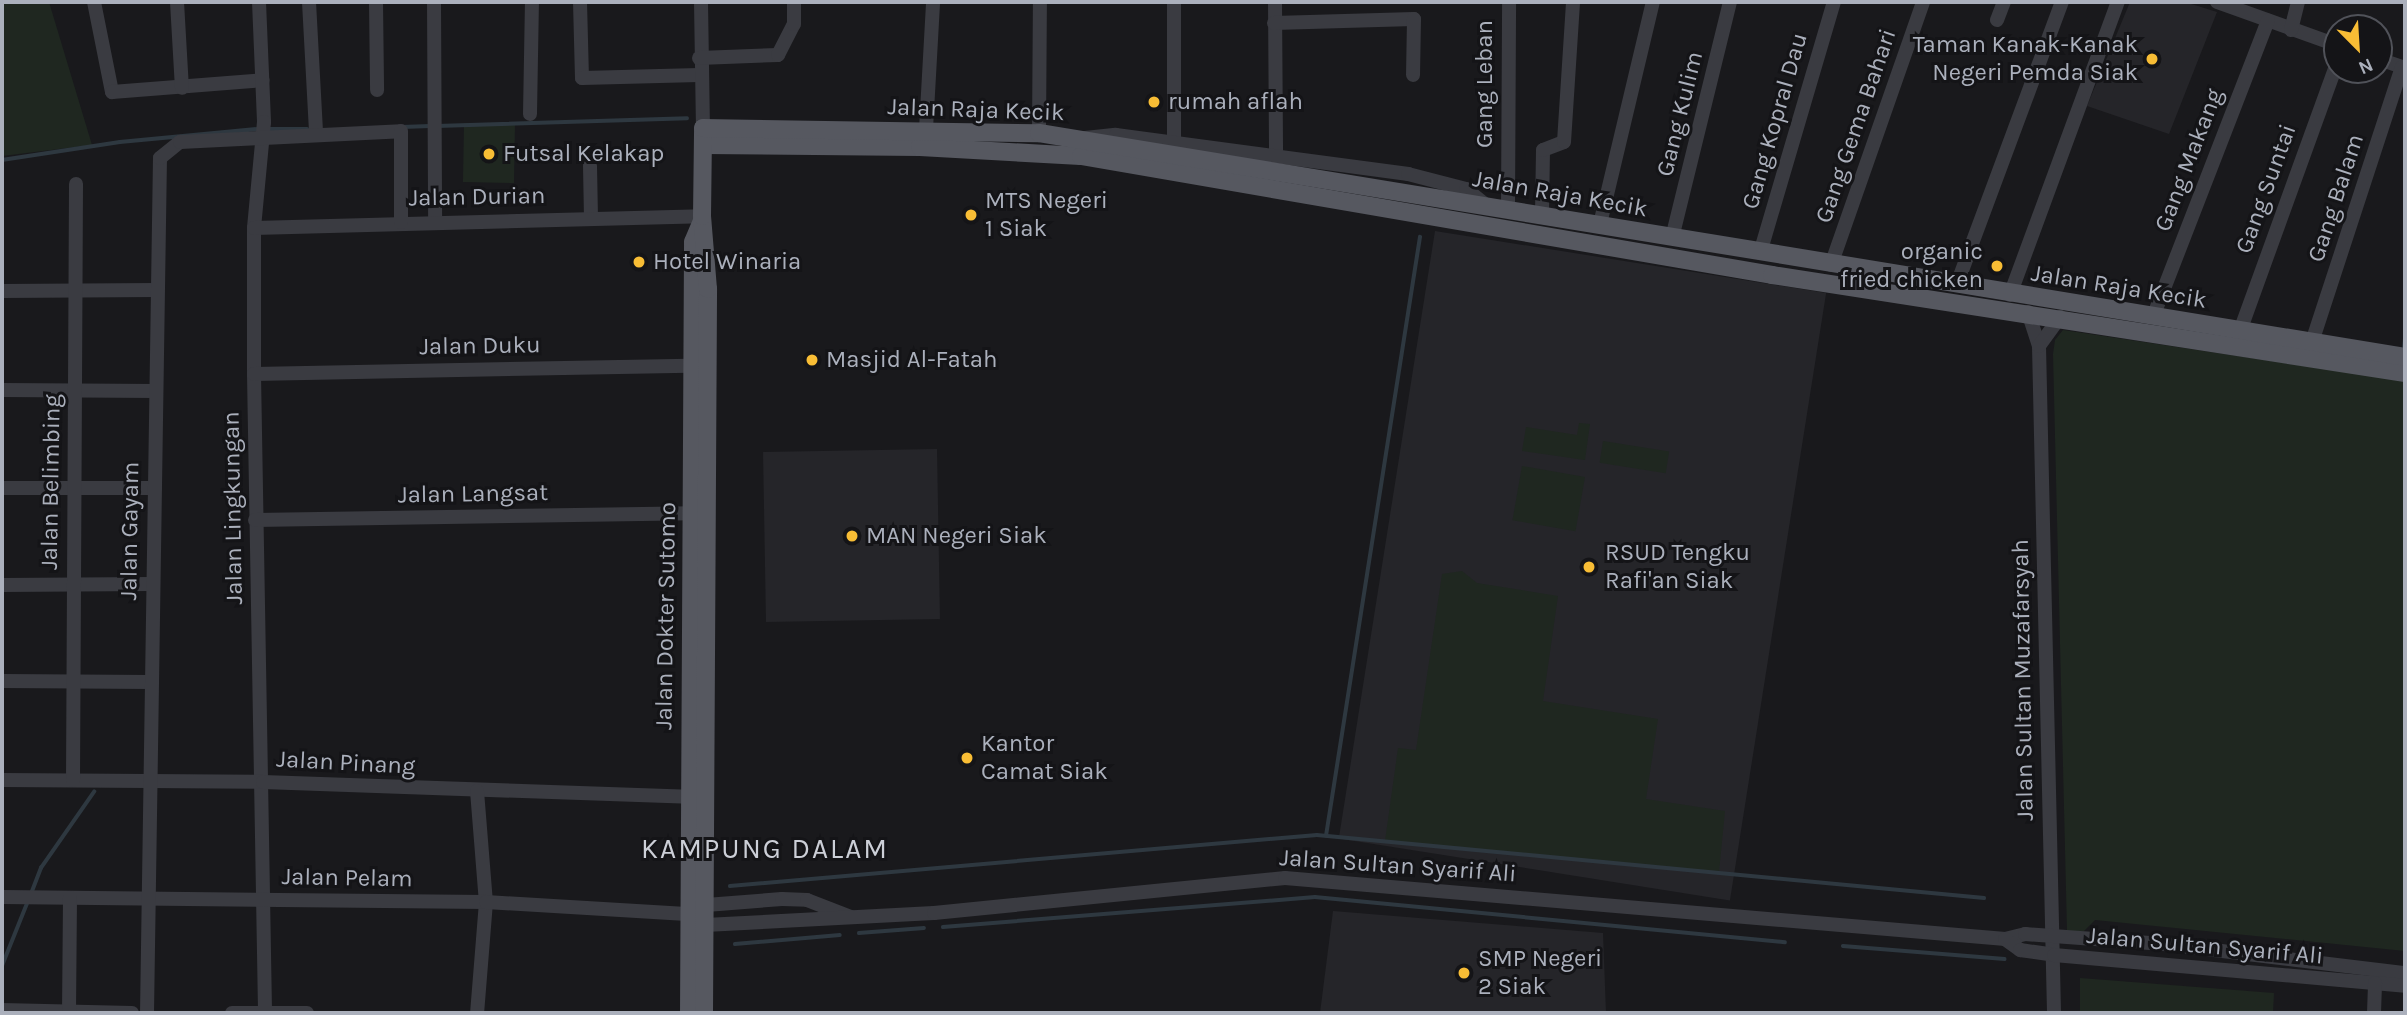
<!DOCTYPE html>
<style>
body{margin:0}
#map{position:relative;width:2407px;height:1015px;overflow:hidden;background:#19191c;font-family:Karla,sans-serif}
div>[style]{position:absolute}
.built>*{inset:0;background:#252529;transform-origin:0 0}
.green>*{inset:0;background:#1f2720;transform-origin:0 0}
.stream>*{height:3.5px;margin:-1.75px;padding:0 1.75px;transform-origin:1.75px;border-radius:1.75px;background:#2e3840}
.minor>*{height:14px;margin:-7px;padding:0 7px;transform-origin:7px;border-radius:7px;background:#3a3b41}
.major>*{height:18px;margin:-9px;padding:0 9px;transform-origin:9px;border-radius:9px;background:#565860}
.dots>*{width:19px;height:19px;translate:-50% -50%;box-sizing:border-box;border:4px solid #141417;border-radius:50%}
span{translate:-50% -50%;white-space:nowrap;text-align:center;line-height:1.15;-webkit-text-stroke:6px #141417;paint-order:stroke}
.poi-label{font-size:24px;color:#abb0bc}
.right{translate:-100% -50%;text-align:right}
.left{translate:0 -50%;text-align:left}
.street-label{font-size:24px;color:#abb0bc}
.quarter-label{font-size:28px;color:#cccfd7;letter-spacing:2px}
.frame{position:absolute;inset:0;border:4px solid #abb0bc;pointer-events:none}
.north{position:absolute;left:2323px;top:14px;width:70px;height:70px;box-sizing:border-box;background:#141417;border:2px solid #505259;border-radius:50%;rotate:156deg;font-size:19px;font-weight:700;line-height:28px;text-align:center;color:#abb0bc}
.north::after{content:'';display:block;margin:auto;width:24px;height:32px;background:#f8bd35;clip-path:polygon(50% 0,100% 100%,50% 72%,0 100%)}
</style>
<div id="map">
<div class="built">
<i style="clip-path:polygon(2130px 2px,2185px 2px,2217px 12px,2169px 134px,2087px 106px)"></i>
<i style="left:1435px;top:231px;width:396px;height:615px;rotate:9deg"></i>
<i style="left:937px;top:449px;width:170px;height:174px;rotate:89deg"></i>
<i style="clip-path:polygon(1333px 911px,1603px 933px,1606px 1013px,1320px 1013px)"></i>
</div>
<div class="green">
<i style="clip-path:polygon(2px 2px,49px 2px,92px 145px,2px 156px)"></i>
<i style="left:515px;top:124px;width:59px;height:51px;rotate:91deg"></i>
<i style="clip-path:polygon(2063px 330px,2405px 381px,2405px 951px,2095px 920px,2084px 931px,2067px 931px,2053px 354px,2055px 340px)"></i>
<i style="clip-path:polygon(1579px 423px,1590px 424px,1585px 460px,1522px 451px,1526px 427px,1577px 435px)"></i>
<i style="left:1603px;top:441px;width:67px;height:22px;rotate:9deg"></i>
<i style="left:1522px;top:466px;width:64px;height:55px;rotate:10deg"></i>
<i style="clip-path:polygon(1462px 571px,1477px 583px,1558px 596px,1543px 701px,1658px 719px,1646px 799px,1725px 811px,1719px 872px,1385px 841px,1398px 748px,1416px 750px,1442px 574px)"></i>
<i style="clip-path:polygon(2080px 978px,2274px 993px,2273px 1013px,2080px 1013px)"></i>
</div>
<div class="stream">
<i style="left:437px;top:126px;width:250px;rotate:-1.8deg"></i>
<i style="left:402px;top:127px;width:28px;rotate:-2deg"></i>
<i style="left:266px;top:129px;width:41px"></i>
<i style="left:2px;top:160px;width:119px;rotate:-8.7deg"></i>
<i style="left:120px;top:142px;width:139px;rotate:-5.4deg"></i>
<i style="left:2404px;top:348px;width:9px;rotate:-84deg"></i>
<i style="left:1326px;top:836px;width:606px;rotate:-81.08deg"></i>
<i style="left:730px;top:886px;width:589px;rotate:-4.97deg"></i>
<i style="left:1317px;top:835px;width:670px;rotate:5.4deg"></i>
<i style="left:31px;top:894px;width:28px;rotate:-69deg"></i>
<i style="left:41px;top:868px;width:93px;rotate:-55.1deg"></i>
<i style="left:943px;top:927px;width:373px;rotate:-4.6deg"></i>
<i style="left:1315px;top:897px;width:472px;rotate:5.5deg"></i>
<i style="left:859px;top:933px;width:65px;rotate:-4.4deg"></i>
<i style="left:735px;top:944px;width:105px;rotate:-4.9deg"></i>
<i style="left:1843px;top:946px;width:162px;rotate:4.6deg"></i>
<i style="left:2px;top:966px;width:70px;rotate:-68.2deg"></i>
</div>
<div class="minor">
<i style="left:94px;top:2px;width:92px;rotate:78.7deg"></i>
<i style="left:112px;top:92px;width:151px;rotate:-4.5deg"></i>
<i style="left:177px;top:2px;width:86px;rotate:86.7deg"></i>
<i style="left:259px;top:2px;width:120px;rotate:87.6deg"></i>
<i style="left:264px;top:122px;width:106px;rotate:95.4deg"></i>
<i style="left:254px;top:228px;width:146px;rotate:90deg"></i>
<i style="left:254px;top:374px;width:639px;rotate:89.01deg"></i>
<i style="left:309px;top:2px;width:131px;rotate:86.9deg"></i>
<i style="left:376px;top:2px;width:88px;rotate:89.3deg"></i>
<i style="left:434px;top:2px;width:220px;rotate:89.7deg"></i>
<i style="left:580px;top:2px;width:76px;rotate:88.5deg"></i>
<i style="left:582px;top:78px;width:117px;rotate:-1.5deg"></i>
<i style="left:701px;top:2px;width:126px;rotate:89.1deg"></i>
<i style="left:1174px;top:2px;width:140px;rotate:90deg"></i>
<i style="left:1275px;top:2px;width:152px;rotate:89.6deg"></i>
<i style="left:2217px;top:2px;width:127px;rotate:19.7deg"></i>
<i style="left:1997px;top:20px;width:19px;rotate:-69deg"></i>
<i style="left:1274px;top:23px;width:140px;rotate:-1.6deg"></i>
<i style="left:1414px;top:19px;width:56px;rotate:91deg"></i>
<i style="left:2291px;top:30px;width:29px;rotate:-76deg"></i>
<i style="left:699px;top:58px;width:79px;rotate:-2.2deg"></i>
<i style="left:778px;top:55px;width:35px;rotate:-63deg"></i>
<i style="left:794px;top:24px;width:22px;rotate:-90deg"></i>
<i style="left:2379px;top:59px;width:28px;rotate:19deg"></i>
<i style="left:530px;top:114px;width:112px;rotate:-89deg"></i>
<i style="left:926px;top:129px;width:127px;rotate:-86.8deg"></i>
<i style="left:1039px;top:133px;width:131px;rotate:-89.6deg"></i>
<i style="left:1085px;top:138px;width:31px;rotate:-6deg"></i>
<i style="left:1116px;top:135px;width:295px;rotate:7.6deg"></i>
<i style="left:1408px;top:174px;width:60px;rotate:14.5deg"></i>
<i style="left:1466px;top:189px;width:27px;rotate:39deg"></i>
<i style="left:590px;top:166px;width:52px;rotate:88.9deg"></i>
<i style="left:1508px;top:209px;width:207px;rotate:-89.7deg"></i>
<i style="left:1542px;top:214px;width:64px;rotate:-89.1deg"></i>
<i style="left:1543px;top:150px;width:22px;rotate:-21deg"></i>
<i style="left:1564px;top:142px;width:140px;rotate:-86.3deg"></i>
<i style="left:1600px;top:224px;width:228px;rotate:-76.6deg"></i>
<i style="left:254px;top:228px;width:448px;rotate:-1.5deg"></i>
<i style="left:1672px;top:238px;width:243px;rotate:-76.2deg"></i>
<i style="left:1760px;top:253px;width:262px;rotate:-73.6deg"></i>
<i style="left:1831px;top:265px;width:279px;rotate:-70.7deg"></i>
<i style="left:1957px;top:284px;width:301px;rotate:-69.6deg"></i>
<i style="left:2px;top:291px;width:155px;rotate:-0.4deg"></i>
<i style="left:2010px;top:295px;width:312px;rotate:-69.8deg"></i>
<i style="left:2028px;top:312px;width:36px;rotate:72deg"></i>
<i style="left:2039px;top:346px;width:667px;rotate:88.71deg"></i>
<i style="left:2153px;top:317px;width:318px;rotate:-68.8deg"></i>
<i style="left:2240px;top:331px;width:285px;rotate:-70.1deg"></i>
<i style="left:2312px;top:342px;width:289px;rotate:-71.9deg"></i>
<i style="left:2039px;top:346px;width:36px;rotate:-54deg"></i>
<i style="left:254px;top:374px;width:449px;rotate:-1.1deg"></i>
<i style="left:2px;top:390px;width:154px;rotate:0.4deg"></i>
<i style="left:2px;top:488px;width:153px"></i>
<i style="left:255px;top:520px;width:437px;rotate:-0.9deg"></i>
<i style="left:2px;top:585px;width:149px;rotate:-0.4deg"></i>
<i style="left:2px;top:681px;width:149px;rotate:0.4deg"></i>
<i style="left:2px;top:780px;width:261px;rotate:0.4deg"></i>
<i style="left:263px;top:782px;width:426px;rotate:2deg"></i>
<i style="left:73px;top:780px;width:596px;rotate:-89.71deg"></i>
<i style="left:477px;top:791px;width:111px;rotate:85.4deg"></i>
<i style="left:486px;top:902px;width:111px;rotate:94.6deg"></i>
<i style="left:2px;top:897px;width:484px;rotate:0.6deg"></i>
<i style="left:486px;top:902px;width:205px;rotate:3.4deg"></i>
<i style="left:698px;top:910px;width:9px;rotate:-32deg"></i>
<i style="left:706px;top:905px;width:76px;rotate:-4.5deg"></i>
<i style="left:782px;top:899px;width:25px;rotate:2deg"></i>
<i style="left:807px;top:900px;width:47px;rotate:21.1deg"></i>
<i style="left:698px;top:919px;width:9px;rotate:41deg"></i>
<i style="left:705px;top:925px;width:229px;rotate:-3deg"></i>
<i style="left:934px;top:913px;width:353px;rotate:-5.7deg"></i>
<i style="left:1285px;top:878px;width:723px;rotate:4.84deg"></i>
<i style="left:2005px;top:939px;width:21px;rotate:-14deg"></i>
<i style="left:2025px;top:934px;width:139px;rotate:4.1deg"></i>
<i style="left:2164px;top:944px;width:243px;rotate:6.9deg"></i>
<i style="left:2005px;top:939px;width:19px;rotate:36deg"></i>
<i style="left:2020px;top:950px;width:34px;rotate:8deg"></i>
<i style="left:2054px;top:955px;width:352px;rotate:5deg"></i>
<i style="left:2px;top:1010px;width:130px;rotate:1.3deg"></i>
<i style="left:69px;top:1013px;width:115px;rotate:-89.5deg"></i>
<i style="left:147px;top:1013px;width:855px;rotate:-89.13deg"></i>
<i style="left:160px;top:158px;width:26px;rotate:-39deg"></i>
<i style="left:180px;top:142px;width:221px;rotate:-2.8deg"></i>
<i style="left:401px;top:131px;width:91px;rotate:90deg"></i>
<i style="left:232px;top:1013px;width:75px"></i>
<i style="left:2374px;top:1013px;width:30px;rotate:-88deg"></i>
</div>
<div class="major">
<i style="left:704px;top:145px;width:216px;rotate:0.5deg"></i>
<i style="left:920px;top:147px;width:161px;rotate:3.2deg"></i>
<i style="left:1081px;top:156px;width:701px;rotate:9.77deg"></i>
<i style="left:1772px;top:275px;width:641px;rotate:8.8deg"></i>
<i style="left:689px;top:1013px;width:771px;rotate:-89.7deg"></i>
<i style="left:693px;top:242px;width:23px;rotate:-67deg"></i>
<i style="left:704px;top:1013px;width:724px;rotate:-89.68deg"></i>
<i style="left:708px;top:289px;width:73px;rotate:-94.7deg"></i>
<i style="left:702px;top:216px;width:88px;rotate:-89.3deg"></i>
<i style="left:703px;top:128px;width:336px;rotate:0.9deg"></i>
<i style="left:1039px;top:133px;width:1384px;rotate:9.31deg"></i>
</div>
<div class="dots">
<i style="left:2152px;top:59px;background:#f8bd35"></i>
<i style="left:1154px;top:102px;background:#f8bd35"></i>
<i style="left:489px;top:154px;background:#f8bd35"></i>
<i style="left:971px;top:215px;background:#f8bd35"></i>
<i style="left:639px;top:262px;background:#f8bd35"></i>
<i style="left:1997px;top:266px;background:#f8bd35"></i>
<i style="left:812px;top:360px;background:#f8bd35"></i>
<i style="left:852px;top:536px;background:#f8bd35"></i>
<i style="left:1589px;top:567px;background:#f8bd35"></i>
<i style="left:967px;top:758px;background:#f8bd35"></i>
<i style="left:1464px;top:973px;background:#f8bd35"></i>
</div>
<div class="poi-label">
<span class="right" style="left:2138px;top:59px">Taman Kanak-Kanak<br>Negeri Pemda Siak</span>
<span class="left" style="left:1168px;top:102px">rumah aflah</span>
<span class="left" style="left:503px;top:154px">Futsal Kelakap</span>
<span class="left" style="left:985px;top:215px">MTS Negeri<br>1 Siak</span>
<span class="right" style="left:1983px;top:266px">organic<br>fried chicken</span>
<span class="left" style="left:653px;top:262px">Hotel Winaria</span>
<span class="left" style="left:826px;top:360px">Masjid Al-Fatah</span>
<span class="left" style="left:866px;top:536px">MAN Negeri Siak</span>
<span class="left" style="left:1605px;top:567px">RSUD Tengku<br>Rafi'an Siak</span>
<span class="left" style="left:981px;top:758px">Kantor<br>Camat Siak</span>
<span class="left" style="left:1478px;top:973px">SMP Negeri<br>2 Siak</span>
</div>
<div class="street-label">
<span style="left:1485px;top:84px;rotate:-90deg">Gang Leban</span>
<span style="left:976px;top:110px;rotate:2deg">Jalan Raja Kecik</span>
<span style="left:1680px;top:114px;rotate:-76deg">Gang Kulim</span>
<span style="left:1775px;top:121px;rotate:-74deg">Gang Kopral Dau</span>
<span style="left:1856px;top:126px;rotate:-71deg">Gang Gema Bahari</span>
<span style="left:2189px;top:160px;rotate:-69deg">Gang Makang</span>
<span style="left:2266px;top:189px;rotate:-70deg">Gang Suntai</span>
<span style="left:1560px;top:194px;rotate:10deg">Jalan Raja Kecik</span>
<span style="left:477px;top:197px;rotate:-1deg">Jalan Durian</span>
<span style="left:2336px;top:198px;rotate:-72deg">Gang Balam</span>
<span style="left:2119px;top:287px;rotate:9deg">Jalan Raja Kecik</span>
<span style="left:480px;top:346px;rotate:-1deg">Jalan Duku</span>
<span style="left:51px;top:482px;rotate:-89deg">Jalan Belimbing</span>
<span style="left:473px;top:494px;rotate:-1deg">Jalan Langsat</span>
<span style="left:233px;top:508px;rotate:-91deg">Jalan Lingkungan</span>
<span style="left:130px;top:531px;rotate:-89deg">Jalan Gayam</span>
<span style="left:666px;top:616px;rotate:-89deg">Jalan Dokter Sutomo</span>
<span style="left:2023px;top:680px;rotate:-91deg">Jalan Sultan Muzafarsyah</span>
<span style="left:346px;top:763px;rotate:3deg">Jalan Pinang</span>
<span style="left:1398px;top:866px;rotate:4deg">Jalan Sultan Syarif Ali</span>
<span style="left:347px;top:878px;rotate:1deg">Jalan Pelam</span>
<span style="left:2205px;top:946px;rotate:5deg">Jalan Sultan Syarif Ali</span>
</div>
<div class="quarter-label">
<span style="left:765px;top:849px">KAMPUNG DALAM</span>
</div>
<div class="frame"></div>
<div class="north">N</div>
</div>
